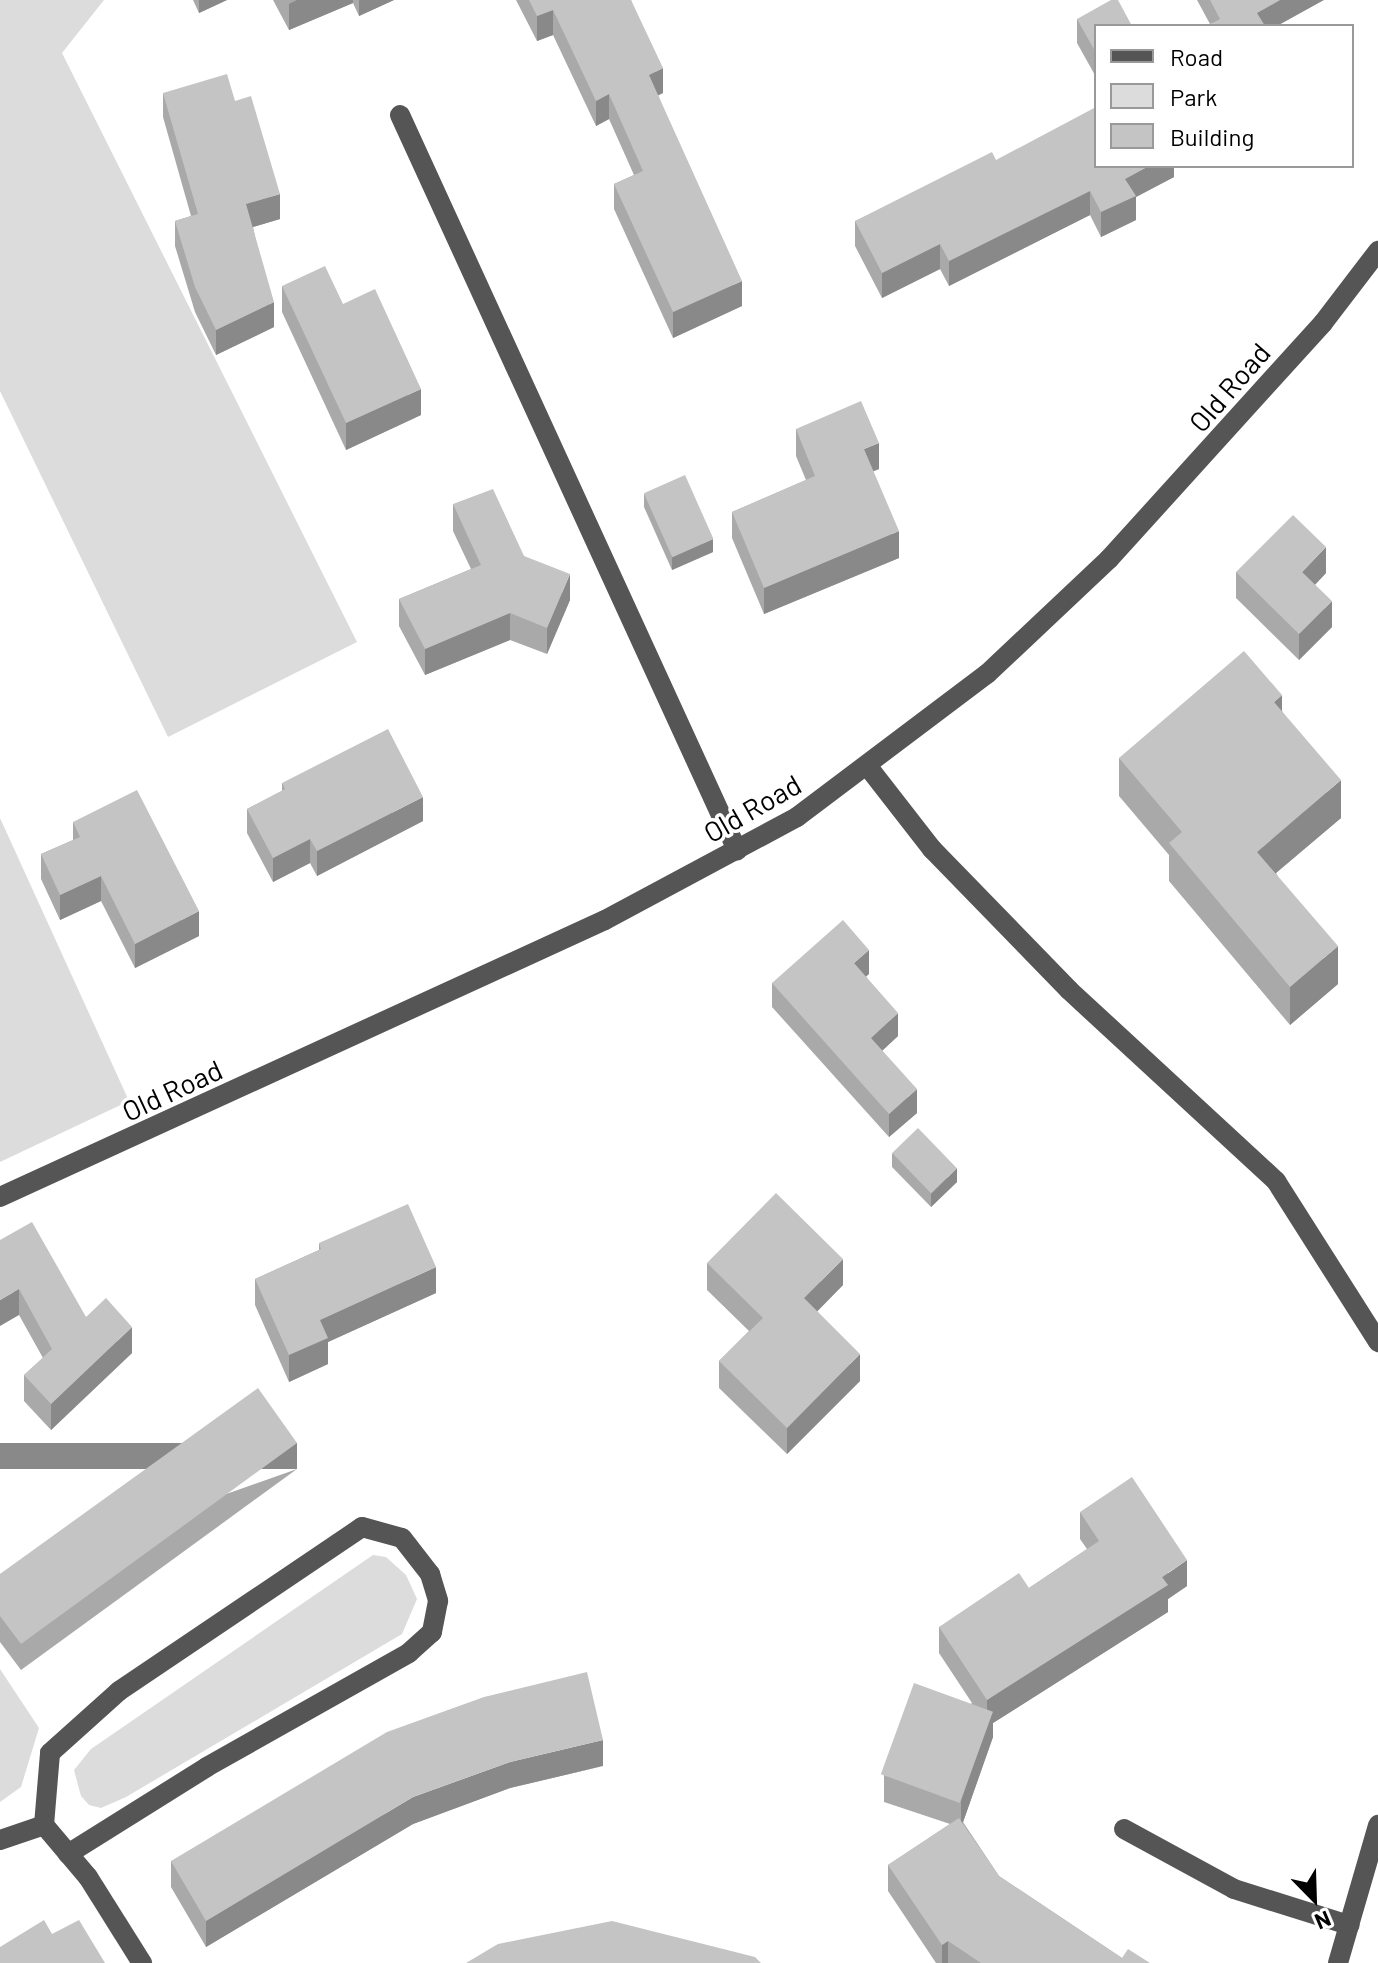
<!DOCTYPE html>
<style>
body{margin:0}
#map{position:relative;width:1378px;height:1963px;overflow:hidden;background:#fff;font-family:Barlow,sans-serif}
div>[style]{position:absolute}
.green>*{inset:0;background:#dcdcdc}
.minor>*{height:20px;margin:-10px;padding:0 10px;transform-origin:10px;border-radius:10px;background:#555}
.wall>*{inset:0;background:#a9a9a9}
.shaded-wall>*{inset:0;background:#898989;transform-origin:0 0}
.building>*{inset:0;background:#c4c4c4;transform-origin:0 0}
span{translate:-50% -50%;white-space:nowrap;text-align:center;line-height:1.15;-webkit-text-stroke:7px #fff;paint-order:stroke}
.street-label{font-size:28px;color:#000}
.legend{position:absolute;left:1094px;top:24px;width:260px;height:144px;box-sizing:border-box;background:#fff;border:2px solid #999;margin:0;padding:10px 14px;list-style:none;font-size:24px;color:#000}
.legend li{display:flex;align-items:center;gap:16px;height:40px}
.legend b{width:40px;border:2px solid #999}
.north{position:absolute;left:1274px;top:1859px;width:80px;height:80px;-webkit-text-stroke:6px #fff;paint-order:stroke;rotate:157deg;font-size:22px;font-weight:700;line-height:32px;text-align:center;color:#000}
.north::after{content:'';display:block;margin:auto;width:28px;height:36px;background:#000;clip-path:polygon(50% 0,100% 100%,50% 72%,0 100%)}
</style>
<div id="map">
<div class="green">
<i style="clip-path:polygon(0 0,104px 0,62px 53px,357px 642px,168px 737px,0 391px)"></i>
<i style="clip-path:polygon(0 818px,129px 1101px,0 1162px)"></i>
<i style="clip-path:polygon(373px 1555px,386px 1557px,406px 1575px,417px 1599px,402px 1634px,126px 1797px,101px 1808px,89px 1805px,81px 1796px,74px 1770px,91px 1749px)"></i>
<i style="clip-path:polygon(0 1669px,39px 1728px,21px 1787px,0 1802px)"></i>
</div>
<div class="minor">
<i style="left:400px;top:115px;width:809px;rotate:65.37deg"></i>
<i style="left:869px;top:768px;width:103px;rotate:52.1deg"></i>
<i style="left:932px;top:849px;width:197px;rotate:45.8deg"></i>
<i style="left:1069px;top:990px;width:282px;rotate:42.7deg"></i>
<i style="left:1276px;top:1181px;width:191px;rotate:57.6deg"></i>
<i style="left:0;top:1197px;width:665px;rotate:-24.6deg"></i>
<i style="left:605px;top:920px;width:218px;rotate:-28.2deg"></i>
<i style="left:797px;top:817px;width:238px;rotate:-37deg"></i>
<i style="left:987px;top:674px;width:168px;rotate:-43.3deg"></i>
<i style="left:1109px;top:559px;width:319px;rotate:-47.8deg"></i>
<i style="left:1323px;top:323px;width:91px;rotate:-52.6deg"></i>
<i style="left:44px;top:1825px;width:72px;rotate:-85.2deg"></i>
<i style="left:50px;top:1753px;width:93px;rotate:-41.9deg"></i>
<i style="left:119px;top:1691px;width:293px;rotate:-34deg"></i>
<i style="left:362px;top:1527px;width:41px;rotate:15.4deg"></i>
<i style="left:402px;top:1538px;width:46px;rotate:52.1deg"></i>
<i style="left:430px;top:1574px;width:28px;rotate:73deg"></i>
<i style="left:438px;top:1601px;width:32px;rotate:101deg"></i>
<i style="left:432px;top:1632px;width:31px;rotate:138deg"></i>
<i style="left:409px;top:1653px;width:232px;rotate:150.6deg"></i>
<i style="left:207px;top:1767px;width:164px;rotate:148deg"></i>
<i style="left:1124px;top:1829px;width:125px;rotate:28.6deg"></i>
<i style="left:1234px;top:1889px;width:121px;rotate:17.4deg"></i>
<i style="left:0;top:1840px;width:46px;rotate:-18.8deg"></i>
<i style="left:44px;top:1825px;width:68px;rotate:49.8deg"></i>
<i style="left:88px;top:1877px;width:102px;rotate:57.9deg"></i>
<i style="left:1338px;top:1963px;width:144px;rotate:-73.8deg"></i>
</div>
<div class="wall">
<i style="clip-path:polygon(193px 0,227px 0,199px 13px)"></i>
<i style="clip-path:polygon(273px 0,394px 0,359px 16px,353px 3px,289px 30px)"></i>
<i style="clip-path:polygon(516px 0,631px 0,663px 93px,658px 95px,742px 306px,673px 338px,614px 209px,614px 184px,634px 175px,609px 119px,596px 126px,553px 35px,537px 41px)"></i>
<i style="clip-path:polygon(1197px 0,1324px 0,1210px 24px)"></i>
<i style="clip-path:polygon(1077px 19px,1096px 26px,1096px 77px,1077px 43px)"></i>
<i style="clip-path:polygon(163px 93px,235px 101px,280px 219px,253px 227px,274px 327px,216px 355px,195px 312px,175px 246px,175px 221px,191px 216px,163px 117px)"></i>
<i style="clip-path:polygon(996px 160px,1174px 166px,1174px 177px,1136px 197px,1136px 220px,1101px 237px,1090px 215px,949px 286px,940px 269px,882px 298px,855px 246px,855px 221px)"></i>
<i style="clip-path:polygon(282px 286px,343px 304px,421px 415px,346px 450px,282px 312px)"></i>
<i style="clip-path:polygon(796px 429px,879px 469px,873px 471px,899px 558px,764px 614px,732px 538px,732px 512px,806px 480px,796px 456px)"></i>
<i style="clip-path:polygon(644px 494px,713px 552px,672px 570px,644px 507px)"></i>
<i style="clip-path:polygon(453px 504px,524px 556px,570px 600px,547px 654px,510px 640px,425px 675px,399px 626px,399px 599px,471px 569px,453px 531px)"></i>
<i style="clip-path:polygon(1236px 572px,1326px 573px,1315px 585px,1332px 627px,1299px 660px,1236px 598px)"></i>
<i style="clip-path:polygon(1282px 711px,1341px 818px,1276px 873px,1338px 984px,1290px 1025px,1169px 881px,1169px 855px,1119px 796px,1119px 758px)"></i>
<i style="clip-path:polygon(282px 783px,423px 821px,317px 876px,310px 863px,273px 882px,247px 833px,247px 809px,282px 791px)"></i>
<i style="clip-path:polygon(73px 822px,199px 936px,135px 968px,101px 901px,60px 920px,41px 879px,41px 854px,73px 840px)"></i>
<i style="clip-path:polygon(869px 974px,866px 976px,898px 1036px,882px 1051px,917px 1113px,889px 1137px,772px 1007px,772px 983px)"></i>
<i style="clip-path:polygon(892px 1153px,957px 1182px,931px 1207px,892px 1167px)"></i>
<i style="clip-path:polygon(0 1240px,86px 1317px,132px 1353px,51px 1430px,24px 1401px,24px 1375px,43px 1358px,19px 1315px)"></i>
<i style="clip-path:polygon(319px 1243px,436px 1293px,328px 1342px,328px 1364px,289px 1382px,255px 1305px,255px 1279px,319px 1250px)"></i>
<i style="clip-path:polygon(707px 1263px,843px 1285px,817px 1311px,860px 1381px,787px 1454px,719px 1388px,719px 1361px,749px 1331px,707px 1290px)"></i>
<i style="clip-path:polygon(297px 1469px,21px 1670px,0 1642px,0 1574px)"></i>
<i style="clip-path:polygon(1080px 1512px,1187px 1586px,1168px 1599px,1168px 1612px,993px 1723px,993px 1737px,963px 1822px,999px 1876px,1122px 1958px,1150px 1963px,936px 1963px,888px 1891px,888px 1865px,950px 1824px,884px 1802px,884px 1775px,972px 1703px,939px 1653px,939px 1627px,1029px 1588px,1087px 1549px,1080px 1539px)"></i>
<i style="clip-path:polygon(603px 1766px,510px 1788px,413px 1824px,206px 1947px,171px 1887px,171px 1861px)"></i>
</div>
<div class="shaded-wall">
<i style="clip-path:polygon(199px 0,227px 0,199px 13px)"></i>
<i style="clip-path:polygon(297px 0,353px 0,353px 3px,289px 30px,289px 4px)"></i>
<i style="clip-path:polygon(359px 0,394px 0,359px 16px)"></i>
<i style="clip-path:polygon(1280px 0,1324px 0,1277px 26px,1257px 26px,1257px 13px)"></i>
<i style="clip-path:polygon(553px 10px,553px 35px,537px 41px,537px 16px)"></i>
<i style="clip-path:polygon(663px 68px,663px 93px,649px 100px,649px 75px)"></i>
<i style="clip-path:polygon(609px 94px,609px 119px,596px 126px,596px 101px)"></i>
<i style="clip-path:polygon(1149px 166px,1174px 166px,1174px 177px,1136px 197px,1136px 220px,1101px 237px,1101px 212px,1125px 179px)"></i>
<i style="clip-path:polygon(1090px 191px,1090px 215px,949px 286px,949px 261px)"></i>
<i style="clip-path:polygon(280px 194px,280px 219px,246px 229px,246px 204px)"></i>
<i style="clip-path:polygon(940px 244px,940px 269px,882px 298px,882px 273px)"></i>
<i style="clip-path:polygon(742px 281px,742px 306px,673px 338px,673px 312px)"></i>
<i style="clip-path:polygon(274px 302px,274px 327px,216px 355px,216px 330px)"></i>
<i style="clip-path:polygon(421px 389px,421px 415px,346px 450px,346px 423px)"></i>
<i style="clip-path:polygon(879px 443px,879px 469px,864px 475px,864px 449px)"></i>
<i style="clip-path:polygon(899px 531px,899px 558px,764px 614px,764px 588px)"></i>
<i style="clip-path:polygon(713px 539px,713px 552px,672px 570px,672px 557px)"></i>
<i style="clip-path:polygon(1326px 547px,1326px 573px,1302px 598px,1302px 572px)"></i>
<i style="clip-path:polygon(570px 574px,570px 600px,547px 654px,547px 628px)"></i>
<i style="clip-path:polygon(1332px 601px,1332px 627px,1299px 660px,1299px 634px)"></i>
<i style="clip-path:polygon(510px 613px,510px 640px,425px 675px,425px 649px)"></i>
<i style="clip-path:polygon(1282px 695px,1282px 733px,1274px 702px)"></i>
<i style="clip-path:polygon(1341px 780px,1341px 818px,1257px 889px,1257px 852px)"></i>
<i style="clip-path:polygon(423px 797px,423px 821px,317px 876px,317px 851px)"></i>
<i style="clip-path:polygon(310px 839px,310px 863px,273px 882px,273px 858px)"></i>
<i style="clip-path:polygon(101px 876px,101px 901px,60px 920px,60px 895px)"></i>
<i style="clip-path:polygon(199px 911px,199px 936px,135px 968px,135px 944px)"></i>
<i style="clip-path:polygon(1338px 946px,1338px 984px,1290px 1025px,1290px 987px)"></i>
<i style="clip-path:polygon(869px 950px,869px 974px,854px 987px,854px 963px)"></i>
<i style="clip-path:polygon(898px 1013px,898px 1036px,871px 1061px,871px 1038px)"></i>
<i style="clip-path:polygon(917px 1089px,917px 1113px,889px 1137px,889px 1114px)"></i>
<i style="clip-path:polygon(957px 1168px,957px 1182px,931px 1207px,931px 1194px)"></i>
<i style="clip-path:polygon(843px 1259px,843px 1285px,804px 1325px,804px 1298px)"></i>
<i style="clip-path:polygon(436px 1267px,436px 1293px,328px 1342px,328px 1364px,289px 1382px,289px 1355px,320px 1320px)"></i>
<i style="clip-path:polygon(19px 1289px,19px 1315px,0 1326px,0 1300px)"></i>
<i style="clip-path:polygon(132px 1327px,132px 1353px,51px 1430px,51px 1404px)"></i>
<i style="clip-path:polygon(860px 1354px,860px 1381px,787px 1454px,787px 1428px)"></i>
<i style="left:297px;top:1443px;width:26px;height:341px;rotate:90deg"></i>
<i style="clip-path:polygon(1187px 1560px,1187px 1586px,1168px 1599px,1168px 1612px,993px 1723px,993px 1737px,961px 1828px,961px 1801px,987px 1726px,987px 1700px)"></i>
<i style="clip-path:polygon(603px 1740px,603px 1766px,510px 1788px,413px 1824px,206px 1947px,206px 1921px,413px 1797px,510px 1762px)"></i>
<i style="clip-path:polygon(948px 1941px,948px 1963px,942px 1963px,942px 1945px)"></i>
</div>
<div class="building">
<i style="clip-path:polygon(529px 0,631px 0,663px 68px,649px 75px,742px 281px,673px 312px,614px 184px,643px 171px,609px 94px,596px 101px,553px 10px,537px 16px)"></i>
<i style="clip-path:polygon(1111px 0,1118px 0,1132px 26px,1096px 26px,1096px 53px,1077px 19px)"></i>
<i style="clip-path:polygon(1210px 0,1280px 0,1257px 13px,1265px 26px,1207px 26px,1220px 19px)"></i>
<i style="clip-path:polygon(227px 74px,235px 101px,251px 96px,280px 194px,246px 204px,274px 302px,216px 330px,195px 287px,175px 221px,198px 214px,163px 93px)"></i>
<i style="clip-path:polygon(1096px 107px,1096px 166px,1149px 166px,1125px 179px,1136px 196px,1101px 212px,1090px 191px,949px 261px,940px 244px,882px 273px,855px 221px,992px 152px,996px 160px)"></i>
<i style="clip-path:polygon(325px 266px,343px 304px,375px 289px,421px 389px,346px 423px,282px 286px)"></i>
<i style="clip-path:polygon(861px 401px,879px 443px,864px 449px,899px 531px,764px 588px,732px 512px,815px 476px,796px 429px)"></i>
<i style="left:685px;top:475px;width:70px;height:45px;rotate:66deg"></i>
<i style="clip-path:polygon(493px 489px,524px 556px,570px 574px,547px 628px,510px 613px,425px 649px,399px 599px,481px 565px,453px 504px)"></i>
<i style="clip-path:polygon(1293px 515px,1326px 547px,1302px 572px,1332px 601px,1299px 634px,1236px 572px)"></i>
<i style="clip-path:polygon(1244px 651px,1282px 695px,1274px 702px,1341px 780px,1257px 852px,1338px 946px,1290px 987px,1169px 843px,1182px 832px,1119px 758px)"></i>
<i style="clip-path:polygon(388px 729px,423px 797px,317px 851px,310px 839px,273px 858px,247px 809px,285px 789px,282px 783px)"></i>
<i style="clip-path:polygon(137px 790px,199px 911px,135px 944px,101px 876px,60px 895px,41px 854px,80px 837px,73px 822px)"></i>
<i style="clip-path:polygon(843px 920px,869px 950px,854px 963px,898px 1013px,871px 1038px,917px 1089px,889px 1114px,772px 983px)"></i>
<i style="left:918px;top:1128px;width:56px;height:36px;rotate:46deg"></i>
<i style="clip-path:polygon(776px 1193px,843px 1259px,804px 1298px,860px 1354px,787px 1428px,719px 1361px,763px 1318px,707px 1263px)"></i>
<i style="clip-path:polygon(408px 1204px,436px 1267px,320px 1320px,328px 1338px,289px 1355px,255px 1279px,321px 1249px,319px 1243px)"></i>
<i style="clip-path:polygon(32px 1222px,86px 1317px,106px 1298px,132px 1327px,51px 1404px,24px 1375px,52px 1349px,19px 1289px,0 1300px,0 1240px)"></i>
<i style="clip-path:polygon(258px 1388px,297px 1443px,21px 1644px,0 1616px,0 1574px)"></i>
<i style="clip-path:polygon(1132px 1477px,1187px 1560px,1162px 1577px,1168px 1585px,987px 1700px,939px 1627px,1019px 1573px,1029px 1588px,1099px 1541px,1080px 1512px)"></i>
<i style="clip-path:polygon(587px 1672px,603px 1740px,510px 1762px,413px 1797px,206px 1921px,171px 1861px,387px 1732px,484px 1697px)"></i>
<i style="left:914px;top:1683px;width:84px;height:97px;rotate:20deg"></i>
<i style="clip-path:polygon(959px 1818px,999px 1876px,1122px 1958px,1128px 1949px,1150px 1963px,981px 1963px,948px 1941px,942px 1945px,888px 1865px)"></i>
<i style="clip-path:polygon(44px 1920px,52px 1934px,79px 1920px,105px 1963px,0 1963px,0 1947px)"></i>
<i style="clip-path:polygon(612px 1921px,755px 1957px,761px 1963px,466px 1963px,498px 1944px)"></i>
</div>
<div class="street-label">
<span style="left:1229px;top:387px;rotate:-49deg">Old Road</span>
<span style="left:752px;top:808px;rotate:-30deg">Old Road</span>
<span style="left:172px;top:1090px;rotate:-25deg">Old Road</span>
</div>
<ul class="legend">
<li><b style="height:10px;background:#555"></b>Road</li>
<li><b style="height:22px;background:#dcdcdc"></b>Park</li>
<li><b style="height:22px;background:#c4c4c4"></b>Building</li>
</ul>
<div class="north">N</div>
</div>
